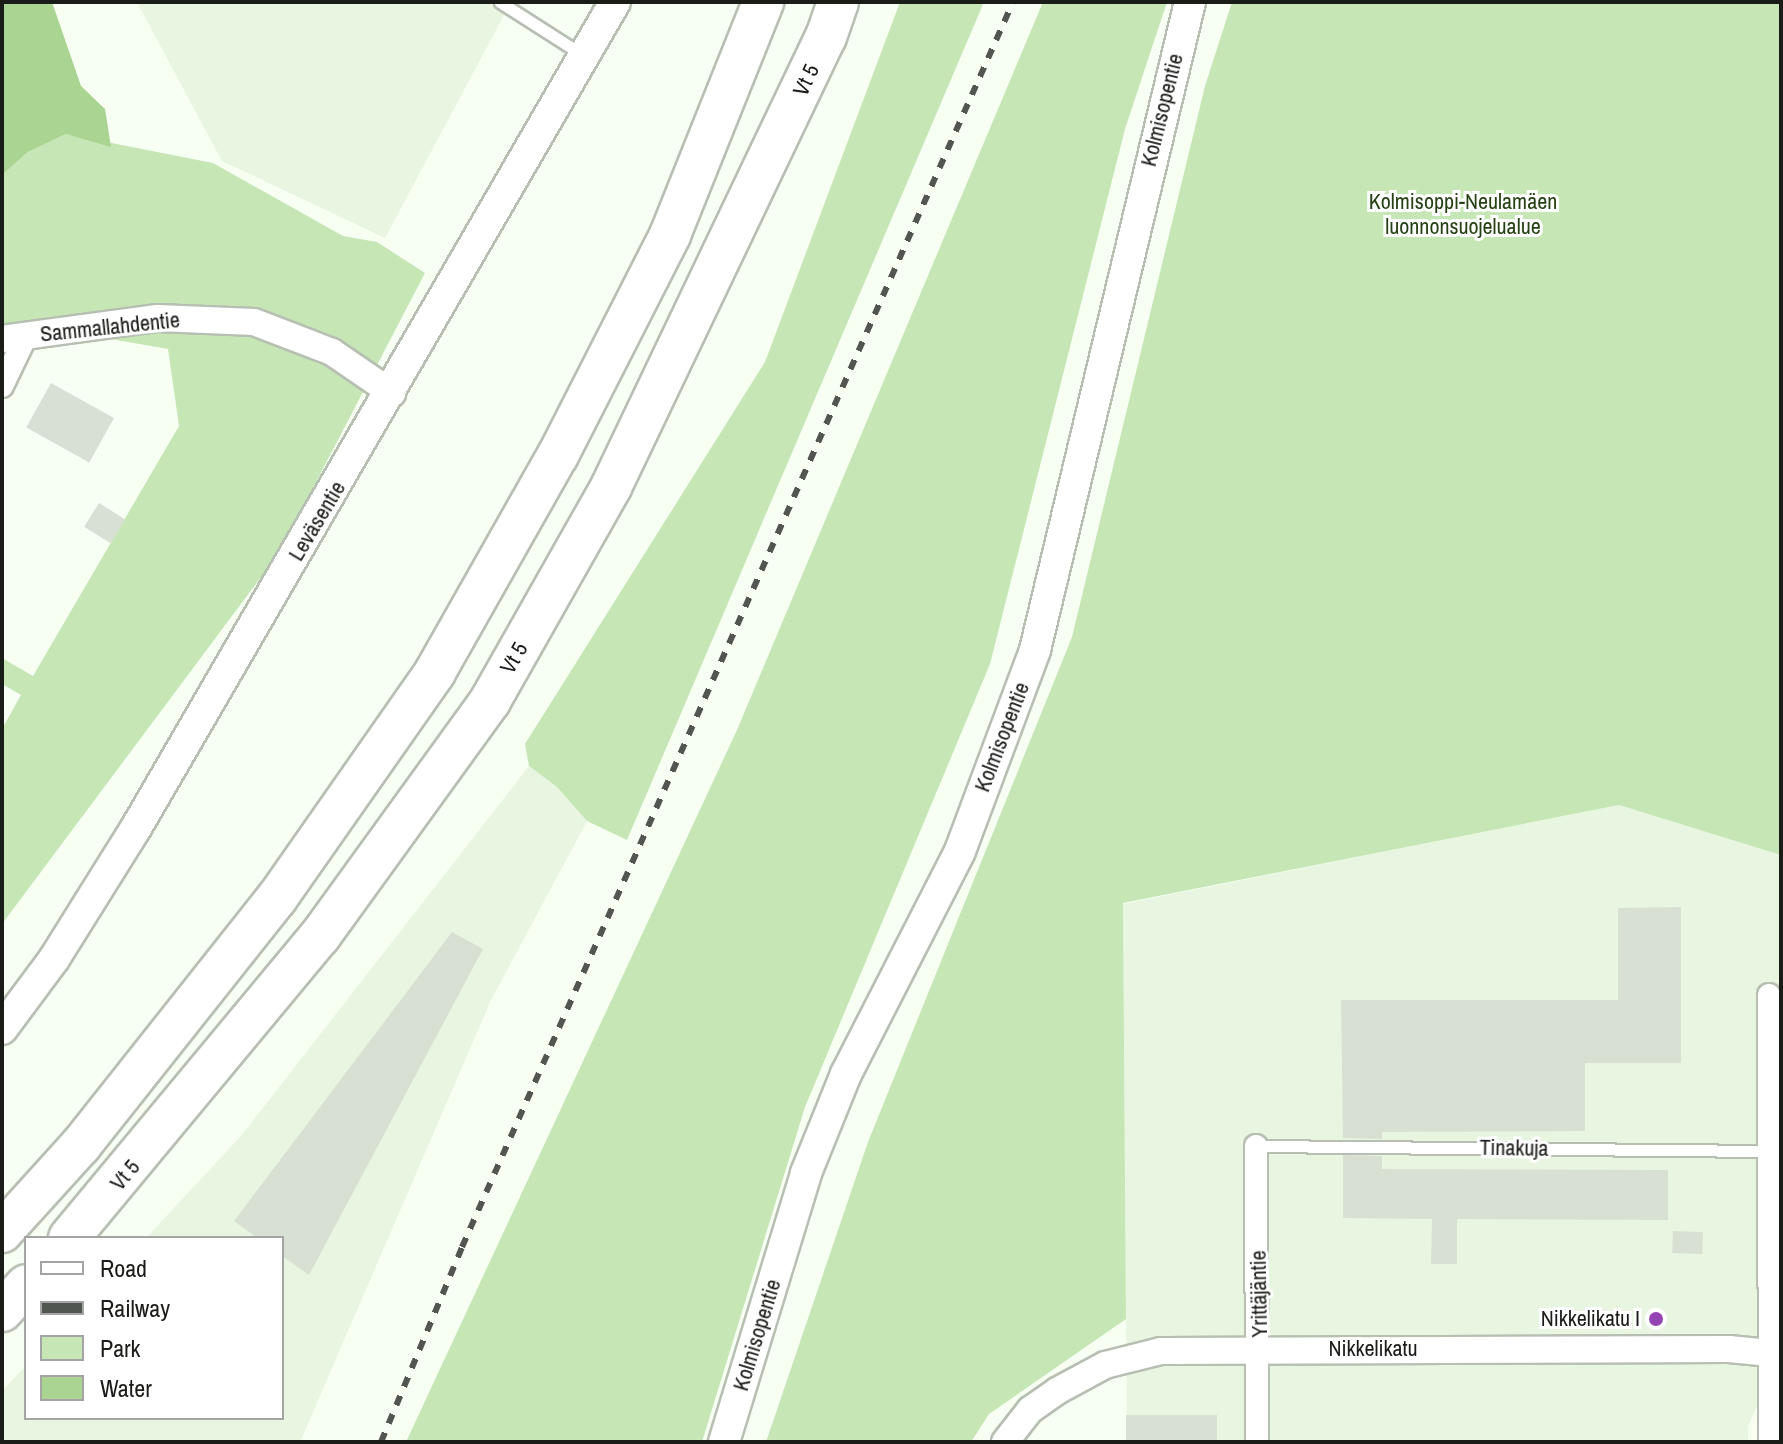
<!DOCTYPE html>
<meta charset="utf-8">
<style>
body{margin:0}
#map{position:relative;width:1783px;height:1444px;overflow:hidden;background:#f6fff2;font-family:"Archivo Narrow",sans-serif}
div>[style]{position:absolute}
.built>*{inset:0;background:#e8f5e1}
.green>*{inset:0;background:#c6e7b5}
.water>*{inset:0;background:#a9d491}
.building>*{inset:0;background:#d8e0d3;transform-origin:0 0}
.roads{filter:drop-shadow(2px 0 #b7bfb3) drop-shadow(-2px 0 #b7bfb3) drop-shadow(0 2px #b7bfb3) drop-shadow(0 -2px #b7bfb3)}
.service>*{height:11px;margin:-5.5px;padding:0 5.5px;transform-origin:5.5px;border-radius:5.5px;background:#fff}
.minor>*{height:22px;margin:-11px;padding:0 11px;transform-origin:11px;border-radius:11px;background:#fff}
.tertiary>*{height:26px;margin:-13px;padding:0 13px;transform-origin:13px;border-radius:13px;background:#fff}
.secondary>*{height:30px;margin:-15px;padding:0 15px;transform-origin:15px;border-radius:15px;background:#fff}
.motorway>*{height:40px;margin:-20px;padding:0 20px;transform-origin:20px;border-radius:20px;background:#fff}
.rail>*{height:6px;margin-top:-3px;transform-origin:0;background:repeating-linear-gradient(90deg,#525650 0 10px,transparent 0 20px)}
.dots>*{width:22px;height:22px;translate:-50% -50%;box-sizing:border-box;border:4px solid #fff;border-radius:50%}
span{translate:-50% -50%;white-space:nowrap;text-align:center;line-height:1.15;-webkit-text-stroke:6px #fff;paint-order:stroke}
.street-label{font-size:22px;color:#1a1c18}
.park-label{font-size:22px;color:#264214}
.poi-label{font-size:22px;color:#1a1c18}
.right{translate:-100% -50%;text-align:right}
.frame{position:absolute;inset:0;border:4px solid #1a1c18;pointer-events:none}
.legend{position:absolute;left:24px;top:1236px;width:260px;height:184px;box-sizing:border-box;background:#fff;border:2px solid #a3a4a3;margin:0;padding:10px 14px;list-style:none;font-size:24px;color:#1a1c18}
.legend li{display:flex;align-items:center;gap:16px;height:40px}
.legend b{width:40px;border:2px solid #a3a4a3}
</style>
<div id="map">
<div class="built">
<i style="clip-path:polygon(137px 2px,511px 2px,385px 238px,222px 161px)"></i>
<i style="clip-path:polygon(529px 766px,557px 787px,587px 821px,491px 1000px,300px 1442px,2px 1442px,2px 1391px,26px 1366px,26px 1418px,282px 1418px,282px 1238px,146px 1238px,241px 1136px)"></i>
<i style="clip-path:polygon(1619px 805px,1781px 855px,1781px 1351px,1748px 1426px,1748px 1442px,1127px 1442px,1123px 904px)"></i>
</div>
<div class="green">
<i style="clip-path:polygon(900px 2px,984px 2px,627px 840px,587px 821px,557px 787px,529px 766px,525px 744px,765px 362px)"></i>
<i style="clip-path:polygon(1043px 2px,1167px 2px,1125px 129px,990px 664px,805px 1107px,702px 1442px,406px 1442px,737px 730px)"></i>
<i style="clip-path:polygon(1232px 2px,1781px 2px,1781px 855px,1619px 805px,1123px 903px,1126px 1319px,989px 1414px,971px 1442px,766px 1442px,868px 1142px,1072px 637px,1205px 86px)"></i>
<i style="clip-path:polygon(66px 134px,213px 163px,343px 236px,377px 242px,425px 273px,279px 553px,2px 924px,2px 729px,21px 695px,2px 684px,2px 658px,33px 676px,179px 426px,168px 349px,20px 323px,2px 326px,2px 175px,28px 152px)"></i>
</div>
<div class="water">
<i style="clip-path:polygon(2px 2px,52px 2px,81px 86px,105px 109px,111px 147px,66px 134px,28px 152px,2px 175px)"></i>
</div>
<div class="building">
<i style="left:51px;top:383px;width:72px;height:51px;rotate:29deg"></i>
<i style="left:99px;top:503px;width:31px;height:28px;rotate:32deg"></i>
<i style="clip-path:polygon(1681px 907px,1681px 1063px,1585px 1063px,1585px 1131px,1382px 1132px,1382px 1139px,1343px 1138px,1341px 1000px,1618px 1000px,1618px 908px)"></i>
<i style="clip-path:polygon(452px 932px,483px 949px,309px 1275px,282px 1256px,282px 1238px,257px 1238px,234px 1221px)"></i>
<i style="clip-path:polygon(1343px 1155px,1382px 1156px,1382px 1169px,1668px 1170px,1668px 1220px,1457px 1219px,1457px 1264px,1431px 1264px,1432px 1219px,1343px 1218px)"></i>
<i style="left:1673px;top:1231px;width:30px;height:22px;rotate:2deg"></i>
<i style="left:1126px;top:1415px;width:91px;height:27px"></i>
</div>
<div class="roads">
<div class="service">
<i style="left:500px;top:2px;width:100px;rotate:32.7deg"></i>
<i style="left:1256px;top:1146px;width:515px;rotate:0.56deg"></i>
</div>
<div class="minor">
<i style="left:2px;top:386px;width:55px;rotate:-64.4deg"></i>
<i style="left:1769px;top:995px;width:447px;rotate:89.9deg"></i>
<i style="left:1256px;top:1146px;width:296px;rotate:89.8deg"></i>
</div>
<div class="tertiary">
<i style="left:2px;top:339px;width:157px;rotate:-7.7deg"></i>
<i style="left:158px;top:318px;width:96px;rotate:2.4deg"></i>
<i style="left:254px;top:322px;width:84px;rotate:21deg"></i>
<i style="left:332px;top:352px;width:73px;rotate:34.3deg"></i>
<i style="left:1005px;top:1442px;width:41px;rotate:-52deg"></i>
<i style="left:1030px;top:1410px;width:33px;rotate:-35deg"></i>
<i style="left:1057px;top:1391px;width:55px;rotate:-28.4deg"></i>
<i style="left:1105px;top:1365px;width:58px;rotate:-14deg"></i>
<i style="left:1161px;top:1351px;width:568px;rotate:-0.2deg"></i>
<i style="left:1729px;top:1349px;width:52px;rotate:5.5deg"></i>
</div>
<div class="secondary">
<i style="left:2px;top:1029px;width:87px;rotate:-53.4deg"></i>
<i style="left:54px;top:959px;width:155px;rotate:-58deg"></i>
<i style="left:136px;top:828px;width:955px;rotate:-59.89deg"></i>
<i style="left:724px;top:1442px;width:281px;rotate:-73deg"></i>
<i style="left:806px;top:1173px;width:107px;rotate:-68deg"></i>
<i style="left:846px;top:1074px;width:250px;rotate:-62.9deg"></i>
<i style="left:960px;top:851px;width:215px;rotate:-69.5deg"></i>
<i style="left:1035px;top:650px;width:666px;rotate:-76.55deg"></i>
</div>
<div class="motorway">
<i style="left:2px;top:1232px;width:118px;rotate:-47.8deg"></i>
<i style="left:81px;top:1145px;width:315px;rotate:-51.6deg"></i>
<i style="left:277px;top:898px;width:276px;rotate:-55deg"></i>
<i style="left:435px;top:672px;width:249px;rotate:-60.5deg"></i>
<i style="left:558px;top:455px;width:247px;rotate:-63deg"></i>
<i style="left:670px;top:235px;width:251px;rotate:-68.2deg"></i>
<i style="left:69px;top:1238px;width:393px;rotate:-50.3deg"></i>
<i style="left:320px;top:936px;width:290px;rotate:-54.1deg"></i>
<i style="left:490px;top:701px;width:246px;rotate:-60.5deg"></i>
<i style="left:611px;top:487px;width:499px;rotate:-64.5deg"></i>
<i style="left:826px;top:37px;width:37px;rotate:-71deg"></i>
<i style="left:2px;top:1311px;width:35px;rotate:-47deg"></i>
</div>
</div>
<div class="rail">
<i style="left:381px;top:1442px;width:211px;rotate:-67.4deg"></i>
<i style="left:462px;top:1247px;width:1361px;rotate:-66.13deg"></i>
</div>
<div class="dots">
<i style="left:1656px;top:1319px;background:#9343b2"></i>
</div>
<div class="street-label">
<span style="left:806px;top:80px;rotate:-65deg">Vt 5</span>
<span style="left:1162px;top:110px;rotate:-76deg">Kolmisopentie</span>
<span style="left:110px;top:327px;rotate:-6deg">Sammallahdentie</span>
<span style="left:317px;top:521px;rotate:-59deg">Leväsentie</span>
<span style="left:514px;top:658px;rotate:-60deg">Vt 5</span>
<span style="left:1002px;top:737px;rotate:-69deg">Kolmisopentie</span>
<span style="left:1514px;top:1148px;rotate:1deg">Tinakuja</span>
<span style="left:125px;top:1175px;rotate:-50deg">Vt 5</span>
<span style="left:1259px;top:1294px;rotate:-91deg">Yrittäjäntie</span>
<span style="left:757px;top:1335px;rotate:-73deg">Kolmisopentie</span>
<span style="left:1373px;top:1349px">Nikkelikatu</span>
</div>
<div class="park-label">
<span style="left:1463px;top:214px">Kolmisoppi-Neulamäen<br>luonnonsuojelualue</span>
</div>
<div class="poi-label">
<span class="right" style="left:1640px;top:1319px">Nikkelikatu I</span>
</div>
<div class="frame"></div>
<ul class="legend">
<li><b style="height:10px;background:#fff"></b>Road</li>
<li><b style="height:10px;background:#525650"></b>Railway</li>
<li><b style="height:22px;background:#c6e7b5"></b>Park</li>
<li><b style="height:22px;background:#a9d491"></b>Water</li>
</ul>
</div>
